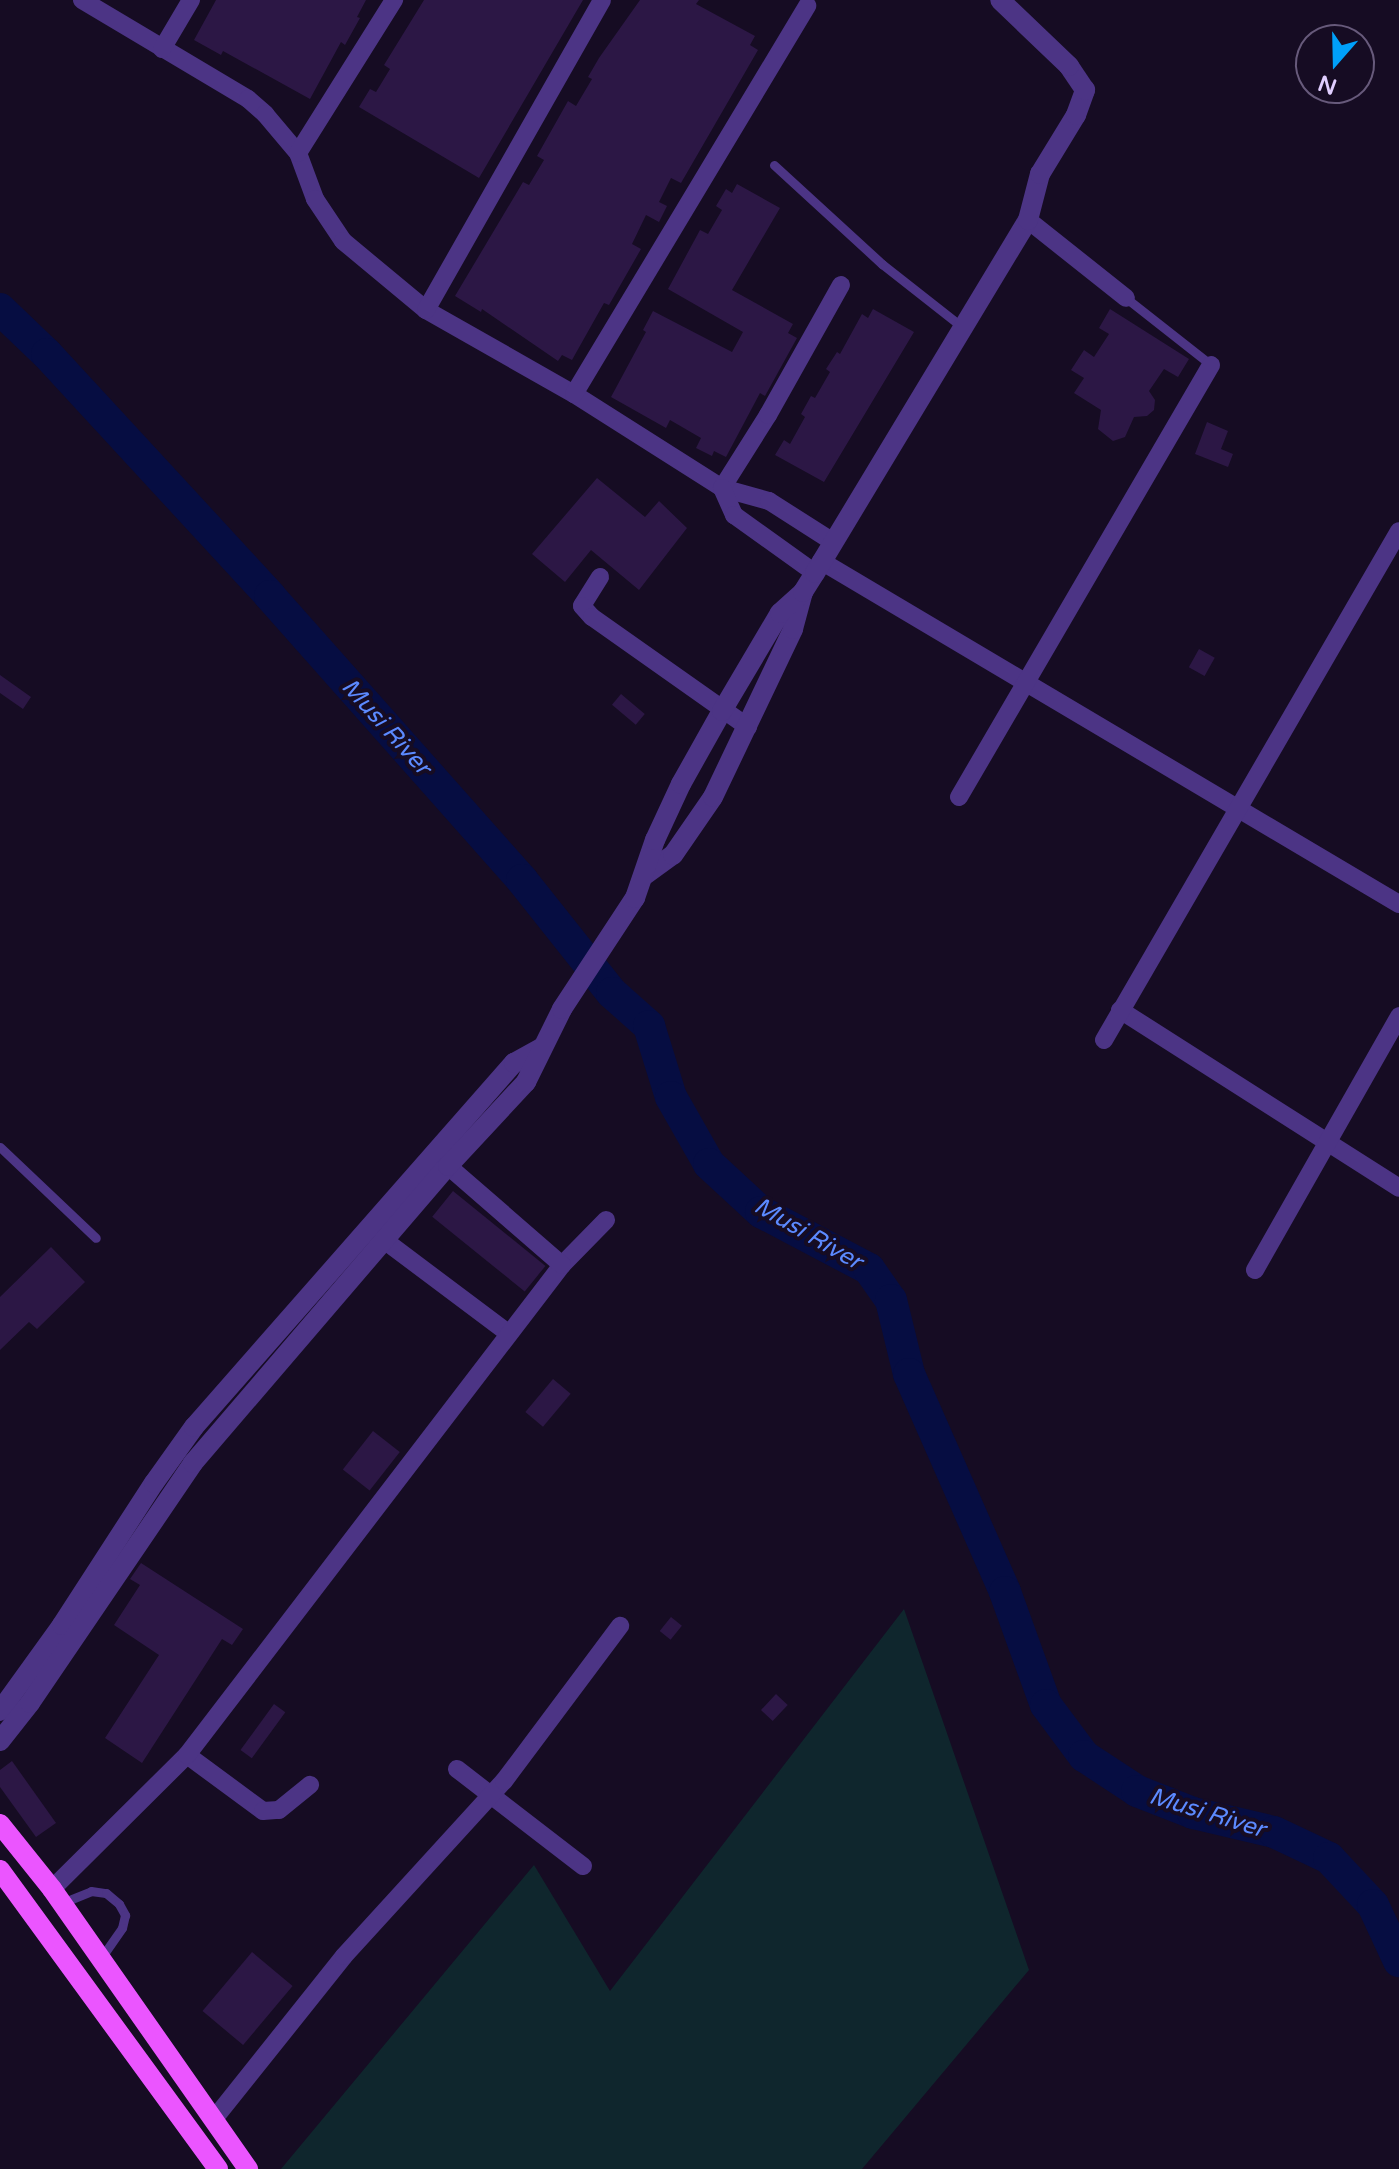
<!DOCTYPE html>
<style>
body{margin:0}
#map{position:relative;width:1399px;height:2169px;overflow:hidden;background:#160c23;font-family:"Varela Round",sans-serif}
div>[style]{position:absolute}
.green>*{inset:0;background:#0f262d}
.river>*{height:32px;margin:-16px;padding:0 16px;transform-origin:16px;border-radius:16px;background:#060d42}
.building>*{inset:0;background:#2c1745;transform-origin:0 0}
.service>*{height:9px;margin:-4.5px;padding:0 4.5px;transform-origin:4.5px;border-radius:4.5px;background:#4c3485}
.minor>*{height:18px;margin:-9px;padding:0 9px;transform-origin:9px;border-radius:9px;background:#4c3485}
.tertiary>*{height:20px;margin:-10px;padding:0 10px;transform-origin:10px;border-radius:10px;background:#4c3485}
.primary>*{height:20px;margin:-10px;padding:0 10px;transform-origin:10px;border-radius:10px;background:#eb55ff}
span{translate:-50% -50%;white-space:nowrap;text-align:center;line-height:1.15;-webkit-text-stroke:8px #160c23;paint-order:stroke}
.water-label{font-size:24px;color:#5c8aff;font-style:italic}
.north{position:absolute;left:1295px;top:24px;width:80px;height:80px;box-sizing:border-box;background:#160c23;border:2px solid #675a7b;border-radius:50%;rotate:200deg;font-size:22px;font-weight:700;line-height:32px;text-align:center;color:#e0ceff}
.north::after{content:'';display:block;margin:auto;width:28px;height:36px;background:#00a0f9;clip-path:polygon(50% 0,100% 100%,50% 72%,0 100%)}
</style>
<div id="map">
<div class="green">
<i style="clip-path:polygon(904px 1609px,1029px 1970px,862px 2169px,281px 2169px,534px 1865px,610px 1991px)"></i>
</div>
<div class="river">
<i style="left:0;top:309px;width:65px;rotate:43.8deg"></i>
<i style="left:47px;top:354px;width:329px;rotate:47.3deg"></i>
<i style="left:270px;top:596px;width:380px;rotate:48.4deg"></i>
<i style="left:522px;top:880px;width:144px;rotate:51.5deg"></i>
<i style="left:612px;top:993px;width:50px;rotate:41.7deg"></i>
<i style="left:649px;top:1026px;width:74px;rotate:72.8deg"></i>
<i style="left:671px;top:1097px;width:77px;rotate:60.4deg"></i>
<i style="left:709px;top:1164px;width:71px;rotate:42.7deg"></i>
<i style="left:761px;top:1212px;width:122px;rotate:27.8deg"></i>
<i style="left:869px;top:1269px;width:38px;rotate:55deg"></i>
<i style="left:891px;top:1300px;width:76px;rotate:76.3deg"></i>
<i style="left:909px;top:1374px;width:238px;rotate:66.2deg"></i>
<i style="left:1005px;top:1592px;width:120px;rotate:70.1deg"></i>
<i style="left:1046px;top:1705px;width:64px;rotate:53.3deg"></i>
<i style="left:1084px;top:1756px;width:64px;rotate:33.4deg"></i>
<i style="left:1137px;top:1791px;width:60px;rotate:21.4deg"></i>
<i style="left:1193px;top:1813px;width:83px;rotate:13.2deg"></i>
<i style="left:1274px;top:1832px;width:61px;rotate:25.3deg"></i>
<i style="left:1329px;top:1858px;width:64px;rotate:46.9deg"></i>
<i style="left:1373px;top:1905px;width:62px;rotate:65.1deg"></i>
</div>
<div class="building">
<i style="clip-path:polygon(216px 0,366px 0,357px 17px,360px 18px,345px 45px,341px 42px,310px 99px,223px 51px,221px 55px,194px 40px)"></i>
<i style="clip-path:polygon(424px 0,583px 0,479px 178px,359px 107px,370px 89px,376px 92px,390px 69px,384px 65px)"></i>
<i style="clip-path:polygon(640px 0,699px 0,696px 4px,755px 36px,750px 45px,758px 50px,681px 183px,671px 178px,659px 202px,667px 206px,659px 222px,646px 215px,632px 244px,641px 249px,609px 305px,604px 303px,572px 360px,562px 355px,558px 361px,482px 309px,481px 312px,455px 296px,523px 182px,529px 185px,544px 160px,537px 156px,568px 101px,576px 106px,592px 79px,588px 77px,599px 58px)"></i>
<i style="clip-path:polygon(737px 184px,780px 208px,732px 290px,793px 324px,788px 333px,797px 338px,765px 396px,760px 393px,726px 457px,714px 451px,712px 456px,696px 448px,701px 438px,670px 420px,666px 428px,611px 397px,646px 332px,643px 330px,653px 311px,732px 352px,743px 332px,668px 289px,700px 230px,708px 234px,722px 210px,716px 206px,726px 189px,732px 193px)"></i>
<i style="clip-path:polygon(873px 309px,914px 332px,824px 482px,775px 455px,784px 440px,790px 444px,805px 417px,801px 414px,811px 396px,815px 398px,830px 372px,826px 369px,837px 352px,840px 354px,862px 314px,868px 318px)"></i>
<i style="clip-path:polygon(1110px 309px,1189px 359px,1178px 377px,1164px 369px,1149px 391px,1155px 400px,1154px 410px,1147px 416px,1134px 417px,1125px 437px,1113px 441px,1098px 429px,1101px 410px,1074px 393px,1084px 378px,1071px 370px,1084px 350px,1094px 357px,1109px 334px,1099px 328px)"></i>
<i style="clip-path:polygon(1207px 422px,1228px 431px,1221px 449px,1233px 454px,1228px 467px,1195px 454px)"></i>
<i style="clip-path:polygon(597px 478px,645px 517px,659px 501px,687px 528px,639px 590px,591px 550px,565px 582px,532px 554px)"></i>
<i style="left:1199px;top:649px;width:18px;height:21px;rotate:29deg"></i>
<i style="clip-path:polygon(0 675px,31px 697px,23px 709px,0 693px)"></i>
<i style="left:621px;top:694px;width:31px;height:14px;rotate:40deg"></i>
<i style="left:453px;top:1191px;width:119px;height:33px;rotate:39deg"></i>
<i style="clip-path:polygon(51px 1247px,85px 1282px,37px 1329px,29px 1322px,0 1350px,0 1297px)"></i>
<i style="left:553px;top:1379px;width:23px;height:43px;rotate:40deg"></i>
<i style="left:373px;top:1431px;width:34px;height:49px;rotate:38deg"></i>
<i style="clip-path:polygon(141px 1563px,243px 1629px,232px 1645px,222px 1639px,142px 1763px,105px 1738px,159px 1655px,114px 1625px,140px 1585px,130px 1579px)"></i>
<i style="left:671px;top:1617px;width:14px;height:18px;rotate:39deg"></i>
<i style="left:776px;top:1694px;width:16px;height:22px;rotate:43deg"></i>
<i style="left:274px;top:1704px;width:14px;height:57px;rotate:36deg"></i>
<i style="clip-path:polygon(12px 1761px,56px 1823px,36px 1837px,0 1787px,0 1770px)"></i>
<i style="left:252px;top:1952px;width:53px;height:77px;rotate:40deg"></i>
</div>
<div class="service">
<i style="left:774px;top:165px;width:147px;rotate:42.5deg"></i>
<i style="left:882px;top:264px;width:102px;rotate:38.2deg"></i>
<i style="left:1126px;top:298px;width:108px;rotate:38.2deg"></i>
<i style="left:0;top:1147px;width:132px;rotate:43.5deg"></i>
<i style="left:62px;top:1903px;width:31px;rotate:-22deg"></i>
<i style="left:91px;top:1891px;width:15px;rotate:8deg"></i>
<i style="left:106px;top:1893px;width:17px;rotate:40deg"></i>
<i style="left:119px;top:1904px;width:13px;rotate:61deg"></i>
<i style="left:125px;top:1915px;width:13px;rotate:103deg"></i>
<i style="left:122px;top:1928px;width:37px;rotate:125deg"></i>
</div>
<div class="minor">
<i style="left:82px;top:0;width:193px;rotate:30.8deg"></i>
<i style="left:248px;top:99px;width:23px;rotate:41deg"></i>
<i style="left:265px;top:114px;width:51px;rotate:49.8deg"></i>
<i style="left:298px;top:153px;width:49px;rotate:69.7deg"></i>
<i style="left:315px;top:199px;width:50px;rotate:56.3deg"></i>
<i style="left:343px;top:241px;width:108px;rotate:39.7deg"></i>
<i style="left:426px;top:310px;width:170px;rotate:29.6deg"></i>
<i style="left:574px;top:394px;width:175px;rotate:32.4deg"></i>
<i style="left:722px;top:488px;width:49px;rotate:15.5deg"></i>
<i style="left:769px;top:501px;width:76px;rotate:32.6deg"></i>
<i style="left:162px;top:49px;width:57px;rotate:-59.4deg"></i>
<i style="left:298px;top:153px;width:181px;rotate:-57.9deg"></i>
<i style="left:1028px;top:220px;width:125px;rotate:38.5deg"></i>
<i style="left:426px;top:310px;width:356px;rotate:-60.4deg"></i>
<i style="left:574px;top:394px;width:453px;rotate:-59deg"></i>
<i style="left:722px;top:488px;width:86px;rotate:-57.8deg"></i>
<i style="left:768px;top:415px;width:149px;rotate:-60.7deg"></i>
<i style="left:722px;top:488px;width:30px;rotate:66deg"></i>
<i style="left:734px;top:515px;width:100px;rotate:35.6deg"></i>
<i style="left:821px;top:561px;width:672px;rotate:30.69deg"></i>
<i style="left:600px;top:577px;width:34px;rotate:122deg"></i>
<i style="left:582px;top:606px;width:15px;rotate:48deg"></i>
<i style="left:592px;top:617px;width:191px;rotate:35.2deg"></i>
<i style="left:959px;top:797px;width:500px;rotate:-59.74deg"></i>
<i style="left:1120px;top:1010px;width:331px;rotate:32.5deg"></i>
<i style="left:1104px;top:1040px;width:588px;rotate:-59.9deg"></i>
<i style="left:384px;top:1240px;width:156px;rotate:36.9deg"></i>
<i style="left:562px;top:1265px;width:63px;rotate:-45.6deg"></i>
<i style="left:1255px;top:1270px;width:292px;rotate:-60.4deg"></i>
<i style="left:187px;top:1755px;width:94px;rotate:36.4deg"></i>
<i style="left:263px;top:1811px;width:16px;rotate:-4deg"></i>
<i style="left:279px;top:1810px;width:40px;rotate:-39deg"></i>
<i style="left:457px;top:1769px;width:159px;rotate:37.6deg"></i>
<i style="left:52px;top:1889px;width:190px;rotate:-44.8deg"></i>
<i style="left:187px;top:1755px;width:617px;rotate:-52.57deg"></i>
<i style="left:562px;top:1265px;width:151px;rotate:-139deg"></i>
<i style="left:214px;top:2119px;width:208px;rotate:-51.4deg"></i>
<i style="left:344px;top:1956px;width:237px;rotate:-47.6deg"></i>
<i style="left:504px;top:1781px;width:194px;rotate:-53.2deg"></i>
</div>
<div class="tertiary">
<i style="left:645px;top:875px;width:34px;rotate:-36deg"></i>
<i style="left:673px;top:855px;width:70px;rotate:-55.4deg"></i>
<i style="left:713px;top:797px;width:186px;rotate:-64.5deg"></i>
<i style="left:793px;top:629px;width:38px;rotate:-75deg"></i>
<i style="left:0;top:1711px;width:106px;rotate:-54.2deg"></i>
<i style="left:62px;top:1625px;width:169px;rotate:-57.1deg"></i>
<i style="left:154px;top:1483px;width:69px;rotate:-54.5deg"></i>
<i style="left:194px;top:1427px;width:485px;rotate:-48.7deg"></i>
<i style="left:514px;top:1063px;width:31px;rotate:-29deg"></i>
<i style="left:0;top:1741px;width:48px;rotate:-51.7deg"></i>
<i style="left:30px;top:1703px;width:290px;rotate:-55.8deg"></i>
<i style="left:193px;top:1463px;width:391px;rotate:-49.4deg"></i>
<i style="left:448px;top:1166px;width:115px;rotate:-47.1deg"></i>
<i style="left:526px;top:1082px;width:81px;rotate:-63.7deg"></i>
<i style="left:562px;top:1009px;width:133px;rotate:-56.7deg"></i>
<i style="left:635px;top:898px;width:61px;rotate:-71deg"></i>
<i style="left:655px;top:840px;width:62px;rotate:-65.1deg"></i>
<i style="left:681px;top:784px;width:84px;rotate:-60.7deg"></i>
<i style="left:722px;top:711px;width:114px;rotate:-59.4deg"></i>
<i style="left:780px;top:613px;width:31px;rotate:-42deg"></i>
<i style="left:803px;top:592px;width:22px;rotate:-58deg"></i>
<i style="left:815px;top:573px;width:412px;rotate:-58.9deg"></i>
<i style="left:1028px;top:220px;width:48px;rotate:-75.4deg"></i>
<i style="left:1040px;top:174px;width:69px;rotate:-58.6deg"></i>
<i style="left:1076px;top:115px;width:27px;rotate:-70deg"></i>
<i style="left:1085px;top:90px;width:29px;rotate:-124deg"></i>
<i style="left:1069px;top:66px;width:95px;rotate:-136.3deg"></i>
</div>
<div class="primary">
<i style="left:0;top:1824px;width:83px;rotate:51.3deg"></i>
<i style="left:52px;top:1889px;width:342px;rotate:55deg"></i>
<i style="left:0;top:1870px;width:370px;rotate:53.9deg"></i>
</div>
<div class="water-label">
<span style="left:386px;top:727px;rotate:48deg">Musi River</span>
<span style="left:808px;top:1234px;rotate:30deg">Musi River</span>
<span style="left:1207px;top:1813px;rotate:17deg">Musi River</span>
</div>
<div class="north">N</div>
</div>
